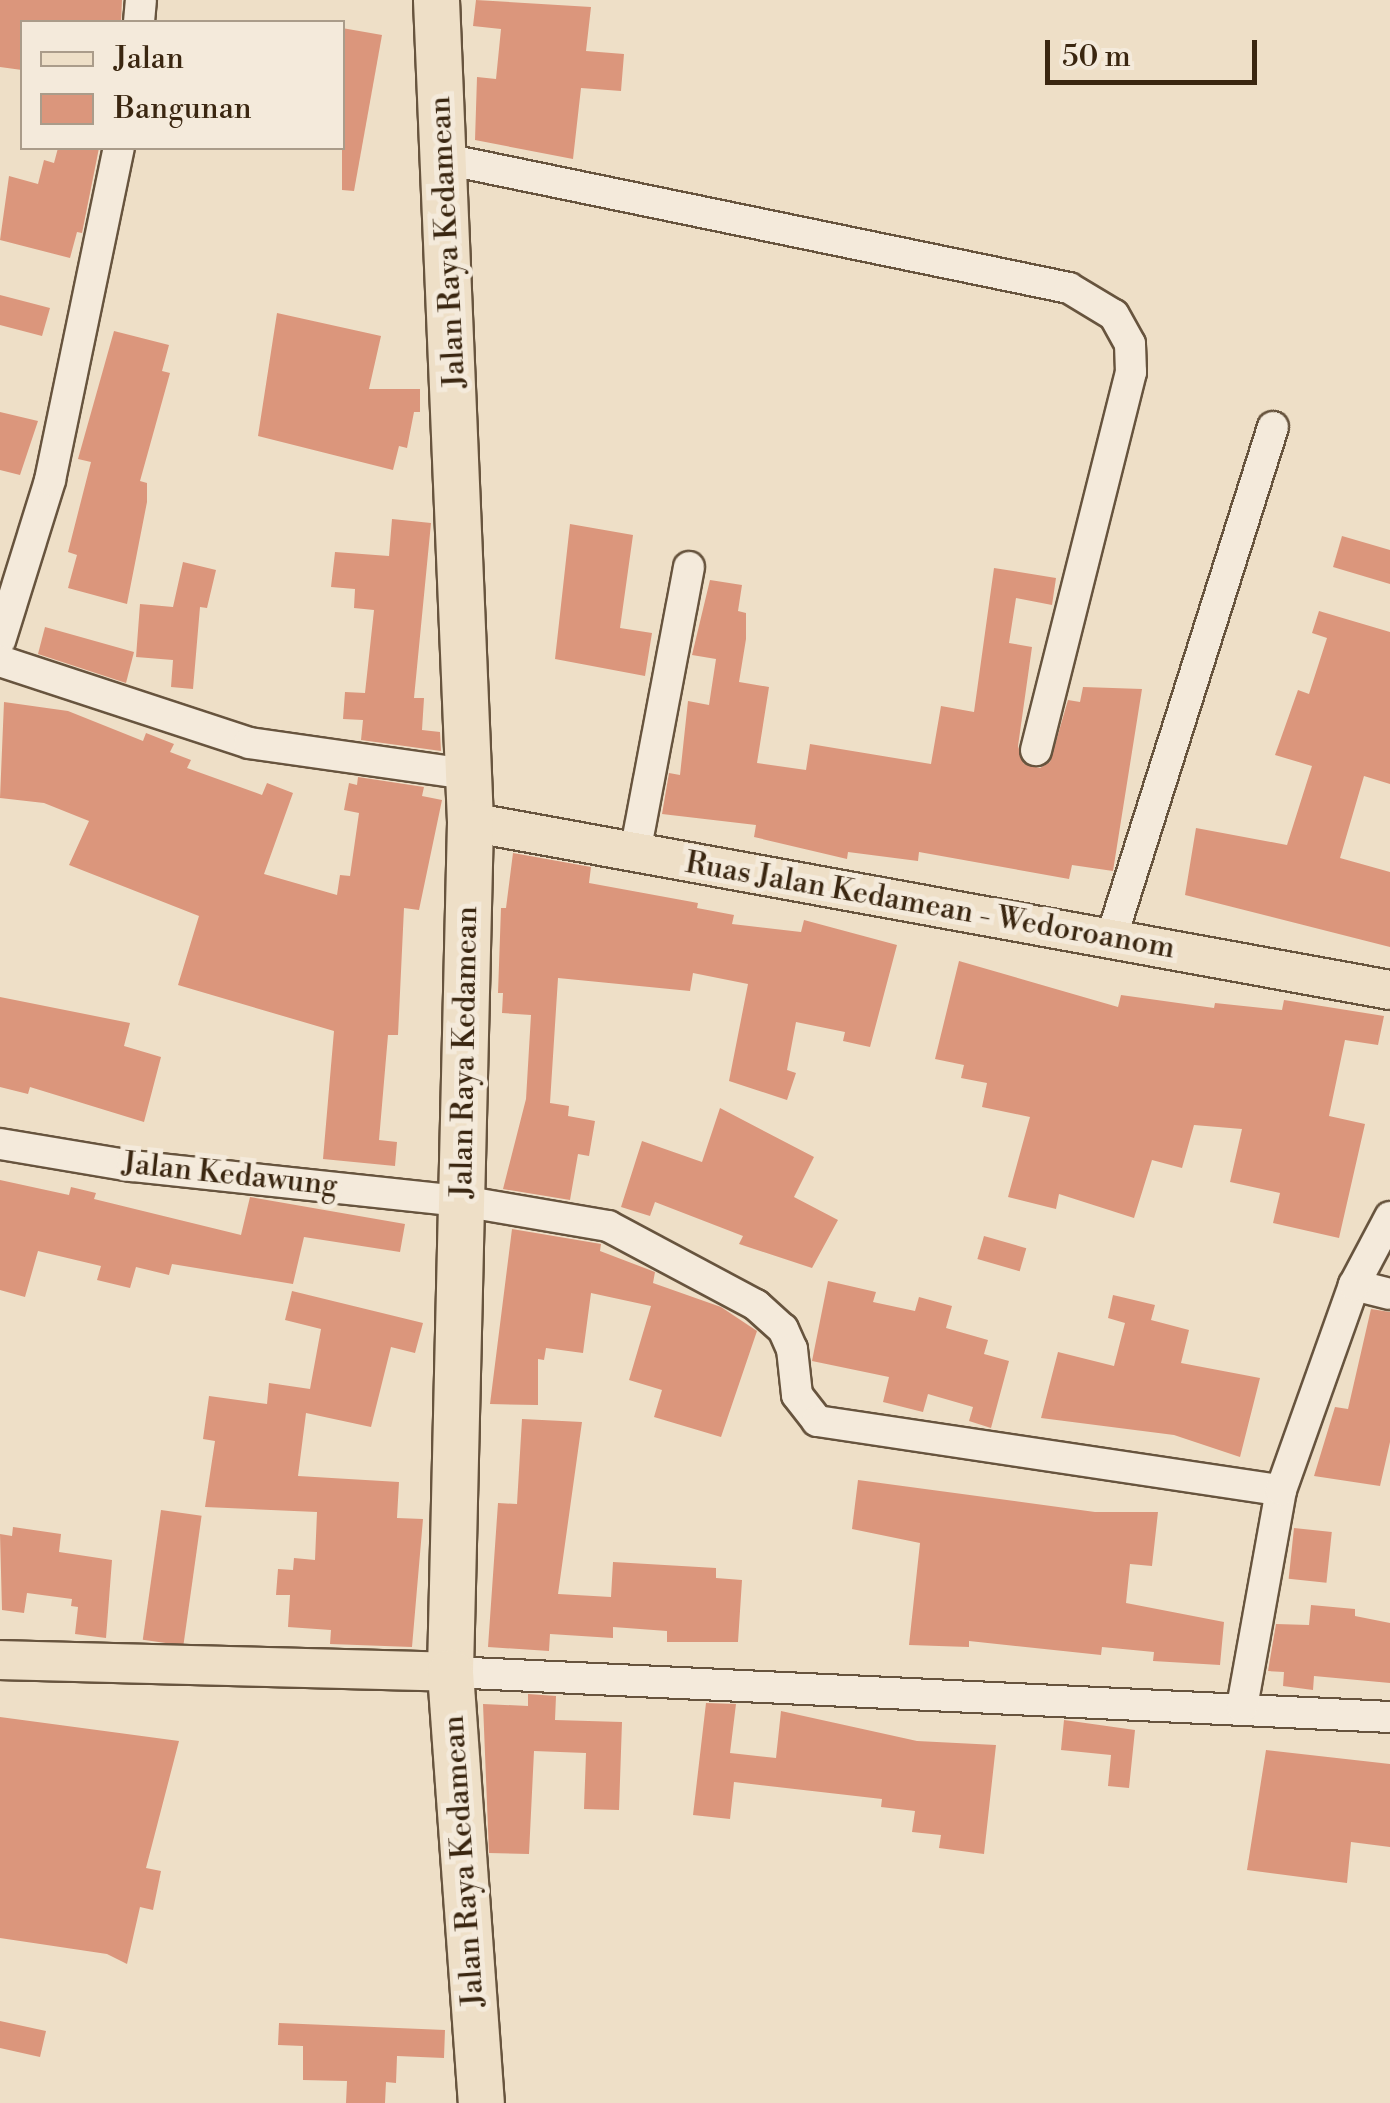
<!DOCTYPE html>
<style>
body{margin:0}
#map{position:relative;width:1390px;height:2103px;overflow:hidden;background:#eedfc7;font-family:"Libre Bodoni",serif}
div>[style]{position:absolute}
.building>*{inset:0;background:#db967c;transform-origin:0 0}
.roads{filter:drop-shadow(2px 0 #67543e) drop-shadow(-2px 0 #67543e) drop-shadow(0 2px #67543e) drop-shadow(0 -2px #67543e)}
.minor>*{height:30px;margin:-15px;padding:0 15px;transform-origin:15px;border-radius:15px;background:#f4eadb}
.major>*{height:38px;margin:-19px;padding:0 19px;transform-origin:19px;border-radius:19px;background:#eedfc7}
.highway>*{height:45px;margin:-22.5px;padding:0 22.5px;transform-origin:22.5px;border-radius:22.5px;background:#eedfc7}
span{translate:-50% -50%;white-space:nowrap;text-align:center;line-height:1.15;-webkit-text-stroke:10px #f4eadb;paint-order:stroke}
.street-label{font-size:30px;color:#3a2610}
.legend{position:absolute;left:20px;top:20px;width:325px;height:130px;box-sizing:border-box;background:#f4eadb;border:2px solid #aa9c8a;margin:0;padding:12px 18px;list-style:none;font-size:30px;color:#3a2610}
.legend li{display:flex;align-items:center;gap:20px;height:50px}
.legend b{width:50px;border:2px solid #aa9c8a}
.scale{position:absolute;left:1045px;top:40px;width:212px;height:45px;box-sizing:border-box;border:5px solid #3a2610;border-top:0;padding-left:12px;font-size:30px;line-height:35px;white-space:nowrap;color:#3a2610;-webkit-text-stroke:8px #f4eadb;paint-order:stroke}
</style>
<div id="map">
<div class="building">
<i style="clip-path:polygon(0 0,122px 0,121px 22px,22px 22px,22px 70px,0 67px)"></i>
<i style="clip-path:polygon(476px 0,591px 7px,586px 51px,624px 54px,621px 91px,581px 88px,573px 159px,475px 140px,477px 77px,496px 79px,501px 29px,473px 26px)"></i>
<i style="clip-path:polygon(342px 28px,382px 35px,354px 191px,342px 190px)"></i>
<i style="clip-path:polygon(58px 148px,99px 148px,82px 233px,77px 232px,70px 258px,0 240px,9px 176px,38px 184px,44px 160px,54px 163px)"></i>
<i style="clip-path:polygon(0 295px,50px 308px,42px 336px,0 325px)"></i>
<i style="clip-path:polygon(277px 313px,381px 336px,369px 389px,420px 389px,420px 412px,414px 412px,407px 448px,399px 446px,393px 470px,258px 436px)"></i>
<i style="clip-path:polygon(114px 331px,169px 345px,162px 371px,170px 373px,140px 481px,147px 483px,147px 502px,127px 604px,68px 588px,77px 555px,68px 552px,91px 462px,78px 459px)"></i>
<i style="clip-path:polygon(0 412px,38px 421px,20px 475px,0 470px)"></i>
<i style="clip-path:polygon(392px 519px,431px 523px,414px 698px,424px 698px,422px 730px,440px 732px,441px 751px,361px 740px,363px 720px,343px 719px,345px 692px,365px 693px,374px 610px,354px 608px,355px 589px,331px 587px,335px 552px,389px 556px)"></i>
<i style="clip-path:polygon(570px 524px,633px 535px,620px 628px,652px 633px,645px 676px,555px 659px)"></i>
<i style="clip-path:polygon(1342px 536px,1390px 550px,1390px 584px,1333px 567px)"></i>
<i style="clip-path:polygon(183px 562px,216px 570px,207px 608px,200px 607px,193px 689px,171px 687px,173px 660px,136px 657px,140px 604px,173px 607px)"></i>
<i style="clip-path:polygon(994px 568px,1056px 578px,1052px 605px,1016px 598px,1009px 643px,1032px 647px,1018px 746px,1024px 764px,1040px 768px,1050px 762px,1068px 700px,1080px 702px,1083px 687px,1142px 689px,1113px 871px,1072px 865px,1069px 879px,919px 852px,918px 861px,848px 852px,847px 859px,754px 837px,756px 825px,662px 814px,669px 773px,680px 775px,688px 701px,709px 705px,716px 659px,692px 655px,710px 580px,742px 585px,738px 611px,746px 613px,746px 639px,739px 682px,769px 687px,757px 763px,806px 770px,810px 744px,931px 764px,941px 706px,974px 712px)"></i>
<i style="clip-path:polygon(1319px 611px,1390px 632px,1390px 784px,1364px 776px,1340px 858px,1390px 872px,1390px 947px,1185px 895px,1196px 828px,1287px 845px,1312px 766px,1275px 755px,1298px 690px,1309px 694px,1327px 638px,1312px 633px)"></i>
<i style="clip-path:polygon(45px 627px,134px 652px,126px 683px,38px 654px)"></i>
<i style="clip-path:polygon(4px 702px,68px 711px,143px 741px,146px 733px,174px 744px,170px 752px,191px 760px,187px 768px,262px 795px,267px 783px,293px 793px,264px 874px,337px 895px,340px 875px,350px 876px,359px 813px,344px 810px,349px 783px,357px 785px,358px 777px,424px 787px,422px 796px,442px 800px,419px 910px,404px 908px,398px 1035px,388px 1035px,379px 1140px,397px 1142px,395px 1166px,323px 1159px,334px 1031px,178px 985px,199px 916px,69px 865px,89px 821px,44px 803px,0 798px)"></i>
<i style="clip-path:polygon(513px 853px,591px 867px,589px 883px,698px 903px,697px 908px,734px 915px,732px 924px,801px 932px,804px 920px,897px 945px,870px 1047px,843px 1041px,845px 1032px,796px 1022px,787px 1070px,796px 1073px,787px 1100px,729px 1081px,748px 984px,693px 973px,690px 991px,558px 978px,550px 1103px,569px 1106px,568px 1116px,595px 1121px,589px 1156px,578px 1154px,570px 1200px,503px 1189px,526px 1099px,531px 1015px,502px 1013px,503px 993px,498px 993px,501px 908px,506px 908px)"></i>
<i style="clip-path:polygon(959px 961px,1118px 1007px,1121px 995px,1214px 1008px,1215px 1003px,1282px 1010px,1284px 1000px,1384px 1016px,1378px 1045px,1345px 1040px,1329px 1116px,1365px 1124px,1339px 1238px,1273px 1223px,1280px 1193px,1230px 1182px,1242px 1129px,1194px 1125px,1182px 1168px,1152px 1160px,1134px 1218px,1059px 1194px,1056px 1209px,1008px 1197px,1030px 1117px,982px 1107px,987px 1083px,961px 1078px,964px 1065px,935px 1059px)"></i>
<i style="clip-path:polygon(0 997px,130px 1023px,124px 1046px,161px 1057px,144px 1122px,30px 1087px,28px 1094px,0 1087px)"></i>
<i style="clip-path:polygon(720px 1108px,814px 1157px,794px 1197px,838px 1220px,812px 1268px,739px 1244px,743px 1236px,655px 1202px,650px 1216px,621px 1207px,642px 1141px,702px 1162px)"></i>
<i style="clip-path:polygon(0 1180px,69px 1195px,71px 1187px,96px 1193px,94px 1199px,241px 1235px,250px 1197px,405px 1224px,400px 1252px,304px 1237px,293px 1284px,172px 1264px,169px 1275px,136px 1267px,130px 1288px,97px 1280px,101px 1266px,38px 1251px,25px 1297px,0 1290px)"></i>
<i style="clip-path:polygon(512px 1229px,601px 1244px,600px 1251px,655px 1272px,653px 1283px,721px 1307px,757px 1331px,721px 1437px,654px 1417px,662px 1390px,629px 1380px,651px 1306px,591px 1293px,583px 1353px,546px 1348px,544px 1360px,538px 1359px,538px 1405px,490px 1404px)"></i>
<i style="left:984px;top:1236px;width:44px;height:24px;rotate:16deg"></i>
<i style="clip-path:polygon(828px 1281px,876px 1292px,873px 1302px,915px 1311px,919px 1297px,952px 1306px,946px 1328px,988px 1340px,984px 1354px,1009px 1361px,991px 1428px,969px 1421px,973px 1407px,928px 1394px,923px 1412px,883px 1402px,889px 1377px,812px 1361px)"></i>
<i style="clip-path:polygon(292px 1291px,423px 1323px,415px 1353px,391px 1347px,371px 1427px,306px 1413px,298px 1476px,399px 1482px,397px 1518px,423px 1519px,412px 1647px,330px 1644px,331px 1630px,288px 1627px,290px 1595px,276px 1595px,278px 1569px,293px 1570px,294px 1558px,315px 1560px,317px 1512px,205px 1507px,215px 1441px,203px 1439px,209px 1396px,267px 1404px,269px 1383px,310px 1389px,321px 1329px,285px 1320px)"></i>
<i style="clip-path:polygon(1113px 1295px,1155px 1305px,1151px 1320px,1189px 1330px,1181px 1363px,1260px 1378px,1240px 1457px,1174px 1435px,1041px 1418px,1058px 1352px,1114px 1366px,1125px 1323px,1108px 1318px)"></i>
<i style="clip-path:polygon(1371px 1309px,1390px 1312px,1390px 1442px,1380px 1486px,1314px 1476px,1335px 1407px,1348px 1409px)"></i>
<i style="clip-path:polygon(522px 1419px,582px 1422px,558px 1594px,611px 1597px,613px 1562px,716px 1568px,716px 1578px,742px 1580px,738px 1642px,667px 1642px,667px 1631px,613px 1627px,613px 1638px,550px 1634px,549px 1651px,488px 1647px,498px 1503px,517px 1504px)"></i>
<i style="clip-path:polygon(858px 1480px,1095px 1512px,1158px 1512px,1152px 1566px,1130px 1564px,1126px 1603px,1224px 1622px,1220px 1665px,1153px 1661px,1154px 1652px,1102px 1647px,1101px 1655px,969px 1641px,969px 1647px,909px 1645px,920px 1543px,852px 1529px)"></i>
<i style="left:161px;top:1510px;width:41px;height:131px;rotate:8deg"></i>
<i style="clip-path:polygon(13px 1527px,61px 1534px,59px 1552px,112px 1560px,106px 1638px,75px 1634px,78px 1607px,71px 1606px,72px 1599px,27px 1593px,24px 1613px,2px 1610px,0 1534px,12px 1536px)"></i>
<i style="left:1294px;top:1528px;width:38px;height:51px;rotate:6deg"></i>
<i style="clip-path:polygon(1311px 1605px,1355px 1609px,1355px 1616px,1390px 1623px,1390px 1683px,1314px 1676px,1313px 1690px,1283px 1686px,1284px 1672px,1268px 1671px,1276px 1624px,1309px 1625px)"></i>
<i style="clip-path:polygon(528px 1694px,556px 1696px,555px 1720px,622px 1722px,619px 1810px,584px 1809px,586px 1753px,534px 1751px,529px 1854px,489px 1853px,483px 1704px,528px 1706px)"></i>
<i style="clip-path:polygon(706px 1703px,736px 1704px,730px 1753px,776px 1758px,781px 1711px,917px 1741px,996px 1745px,984px 1854px,939px 1848px,941px 1835px,912px 1832px,915px 1811px,881px 1807px,882px 1799px,734px 1782px,730px 1819px,693px 1815px)"></i>
<i style="clip-path:polygon(0 1717px,179px 1741px,146px 1868px,161px 1871px,153px 1910px,140px 1907px,127px 1964px,107px 1954px,0 1938px)"></i>
<i style="clip-path:polygon(1064px 1720px,1135px 1730px,1129px 1788px,1108px 1786px,1111px 1755px,1061px 1750px)"></i>
<i style="clip-path:polygon(1266px 1750px,1390px 1764px,1390px 1847px,1351px 1842px,1347px 1883px,1247px 1870px)"></i>
<i style="clip-path:polygon(0 2021px,46px 2031px,40px 2057px,0 2048px)"></i>
<i style="clip-path:polygon(279px 2023px,445px 2030px,444px 2058px,397px 2056px,396px 2083px,386px 2082px,385px 2103px,346px 2103px,347px 2081px,303px 2080px,303px 2046px,278px 2045px)"></i>
</div>
<div class="roads">
<div class="minor">
<i style="left:139px;top:22px;width:22px;rotate:-85deg"></i>
<i style="left:445px;top:159px;width:637px;rotate:11.68deg"></i>
<i style="left:1069px;top:288px;width:52px;rotate:31deg"></i>
<i style="left:1114px;top:315px;width:33px;rotate:61deg"></i>
<i style="left:1130px;top:344px;width:28px;rotate:88deg"></i>
<i style="left:1131px;top:372px;width:390px;rotate:104.1deg"></i>
<i style="left:0;top:641px;width:169px;rotate:-72.7deg"></i>
<i style="left:50px;top:480px;width:339px;rotate:-78.3deg"></i>
<i style="left:0;top:661px;width:262px;rotate:18.2deg"></i>
<i style="left:249px;top:743px;width:221px;rotate:8.1deg"></i>
<i style="left:635px;top:853px;width:291px;rotate:-79.3deg"></i>
<i style="left:1111px;top:939px;width:537px;rotate:-72.44deg"></i>
<i style="left:0;top:1144px;width:134px;rotate:9.5deg"></i>
<i style="left:132px;top:1166px;width:332px;rotate:6.1deg"></i>
<i style="left:462px;top:1201px;width:148px;rotate:9.7deg"></i>
<i style="left:608px;top:1226px;width:168px;rotate:28.1deg"></i>
<i style="left:756px;top:1305px;width:36px;rotate:42deg"></i>
<i style="left:783px;top:1329px;width:22px;rotate:66deg"></i>
<i style="left:792px;top:1349px;width:46px;rotate:83.8deg"></i>
<i style="left:797px;top:1395px;width:33px;rotate:52deg"></i>
<i style="left:817px;top:1421px;width:469px;rotate:8.5deg"></i>
<i style="left:1354px;top:1285px;width:37px;rotate:14deg"></i>
<i style="left:450px;top:1672px;width:941px;rotate:2.74deg"></i>
<i style="left:1242px;top:1707px;width:220px;rotate:-79.8deg"></i>
<i style="left:1281px;top:1490px;width:218px;rotate:-70.4deg"></i>
<i style="left:1354px;top:1285px;width:77px;rotate:-62.1deg"></i>
</div>
<div class="major">
<i style="left:470px;top:822px;width:935px;rotate:10.35deg"></i>
<i style="left:0;top:1660px;width:450px;rotate:1.5deg"></i>
</div>
<div class="highway">
<i style="left:436px;top:0;width:823px;rotate:87.63deg"></i>
<i style="left:470px;top:822px;width:850px;rotate:91.35deg"></i>
<i style="left:450px;top:1672px;width:432px;rotate:85.9deg"></i>
</div>
</div>
<div class="street-label">
<span style="left:448px;top:242px;rotate:-93deg">Jalan Raya Kedamean</span>
<span style="left:930px;top:906px;rotate:10deg">Ruas Jalan Kedamean - Wedoroanom</span>
<span style="left:465px;top:1052px;rotate:-89deg">Jalan Raya Kedamean</span>
<span style="left:230px;top:1175px;rotate:6deg">Jalan Kedawung</span>
<span style="left:464px;top:1861px;rotate:-94deg">Jalan Raya Kedamean</span>
</div>
<ul class="legend">
<li><b style="height:12px;background:#eedfc7"></b>Jalan</li>
<li><b style="height:28px;background:#db967c"></b>Bangunan</li>
</ul>
<div class="scale">50 m</div>
</div>
